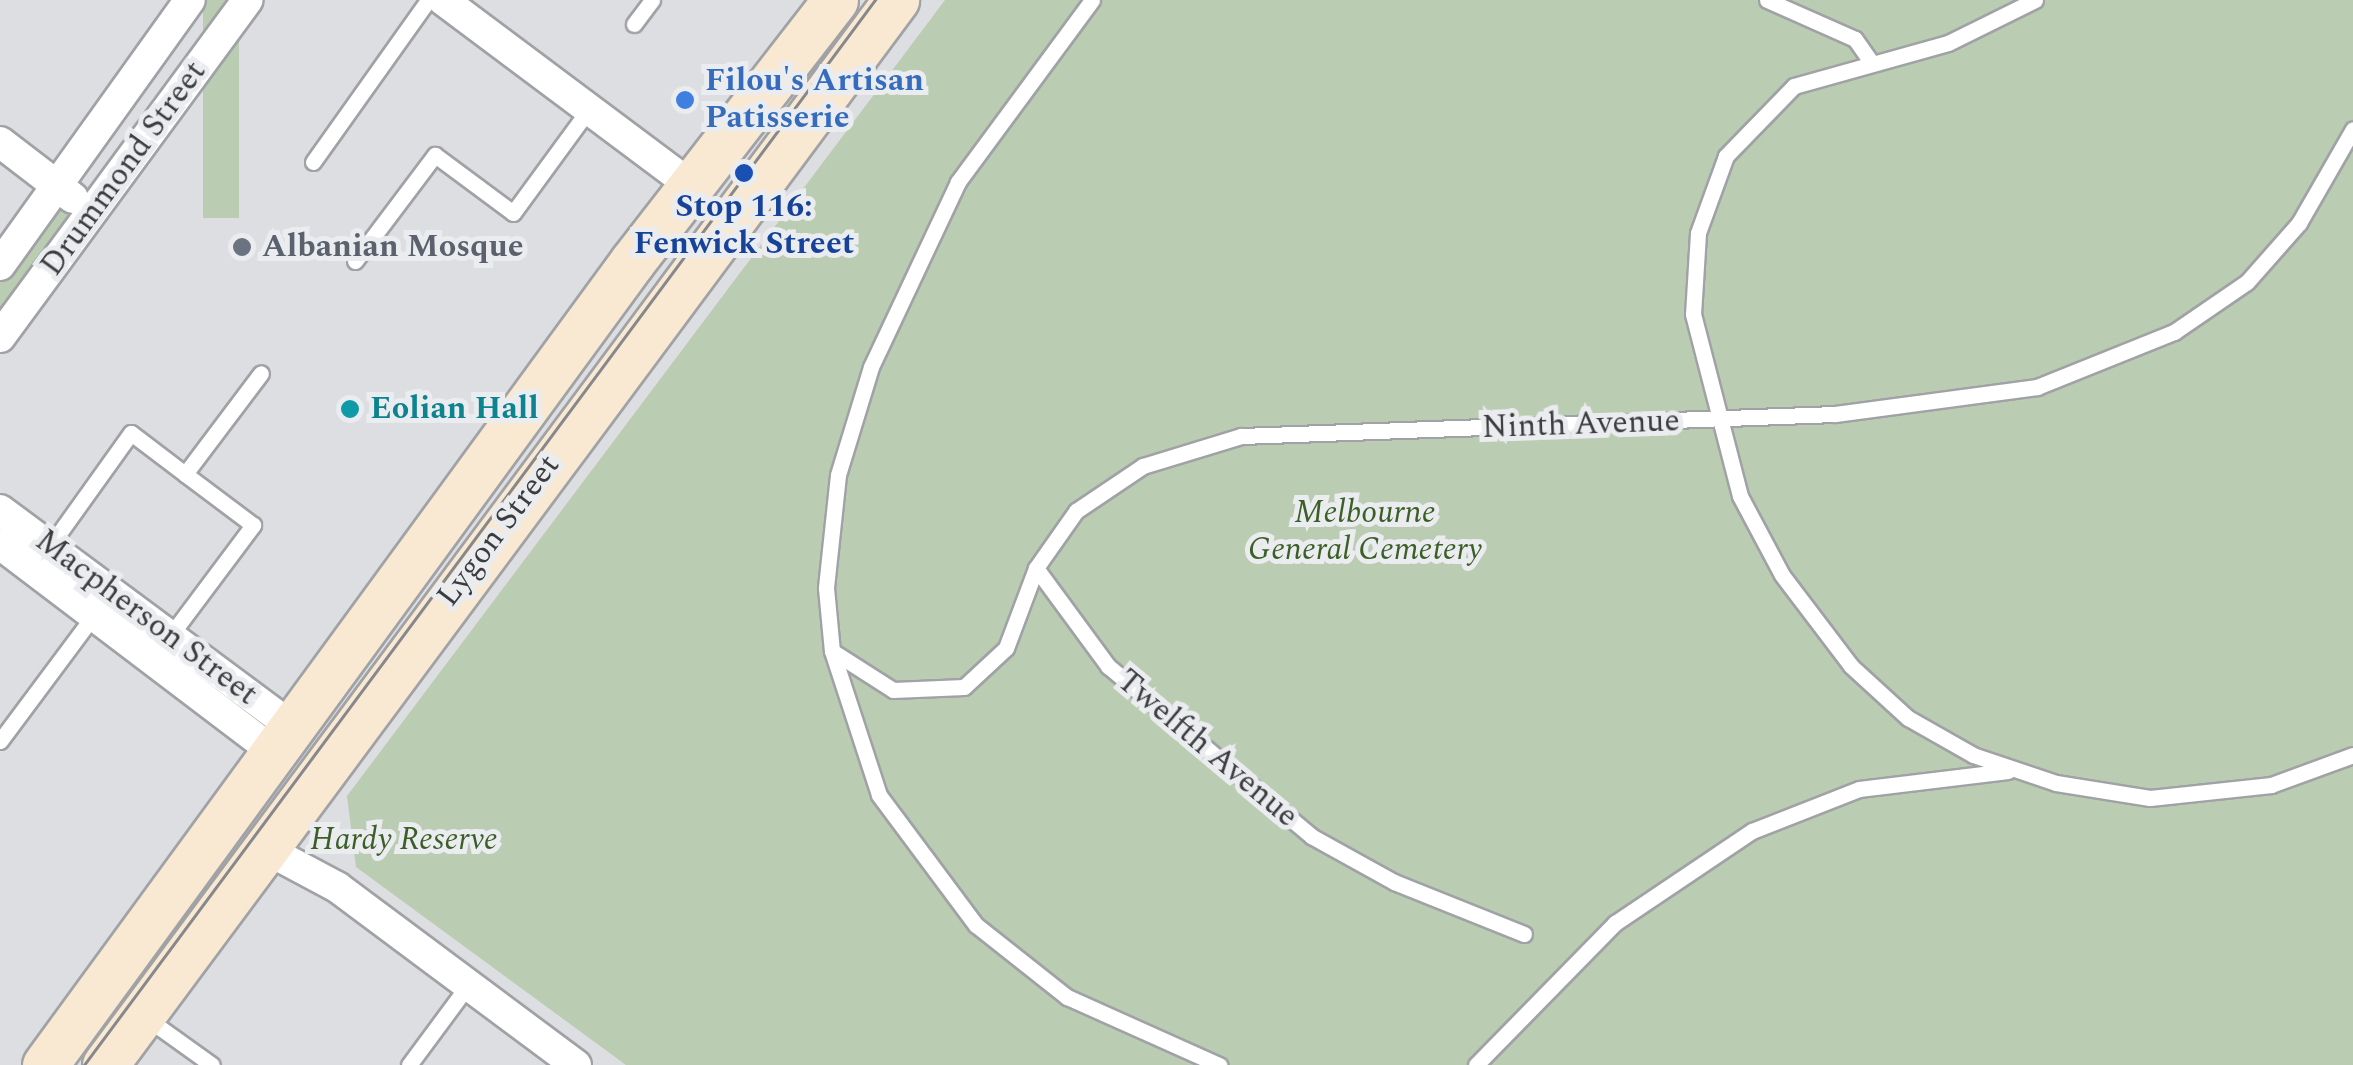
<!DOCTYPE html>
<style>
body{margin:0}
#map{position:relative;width:2353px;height:1065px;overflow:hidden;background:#dddee2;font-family:Spectral,serif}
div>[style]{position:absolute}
.green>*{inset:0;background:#baccb1;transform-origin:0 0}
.roads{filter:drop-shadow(2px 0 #a0a2a5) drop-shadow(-2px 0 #a0a2a5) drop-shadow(0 2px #a0a2a5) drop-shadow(0 -2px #a0a2a5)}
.lane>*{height:15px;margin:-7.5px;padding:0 7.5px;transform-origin:7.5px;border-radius:7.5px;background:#fff}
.street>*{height:30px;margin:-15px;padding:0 15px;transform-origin:15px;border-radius:15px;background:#fff}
.secondary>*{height:45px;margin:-22.5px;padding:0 22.5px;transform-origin:22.5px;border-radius:22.5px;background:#f9e9d2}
.tram>*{height:2.5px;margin:-1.25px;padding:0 1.25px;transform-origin:1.25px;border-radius:1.25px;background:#87888b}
.dots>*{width:28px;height:28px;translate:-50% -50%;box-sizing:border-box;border:5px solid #eaecef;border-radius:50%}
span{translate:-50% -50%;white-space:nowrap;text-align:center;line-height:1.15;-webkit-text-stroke:10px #eaecef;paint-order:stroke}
.shop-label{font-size:32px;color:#366cbe;font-weight:700}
.left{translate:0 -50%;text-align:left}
.street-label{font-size:32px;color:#3b3c3d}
.transit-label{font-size:32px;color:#164399;font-weight:700}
.worship-label{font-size:32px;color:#5b616d;font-weight:700}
.culture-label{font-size:32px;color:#0d838f;font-weight:700}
.park-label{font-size:32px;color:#3c5f27;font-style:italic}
</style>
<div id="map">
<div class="green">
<i style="left:203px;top:0;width:36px;height:218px"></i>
<i style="clip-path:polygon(945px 0,2353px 0,2353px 1065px,626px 1065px,356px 867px,347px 796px)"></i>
<i style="clip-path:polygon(53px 203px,77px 221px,0 324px,0 276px)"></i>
</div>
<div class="roads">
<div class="lane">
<i style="left:1092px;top:0;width:226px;rotate:126.4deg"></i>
<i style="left:958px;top:182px;width:204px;rotate:115.2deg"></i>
<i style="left:871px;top:367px;width:113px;rotate:107deg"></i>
<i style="left:838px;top:475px;width:114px;rotate:96.1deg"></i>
<i style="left:826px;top:588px;width:63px;rotate:84.6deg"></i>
<i style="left:832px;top:651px;width:151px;rotate:71.9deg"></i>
<i style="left:879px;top:795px;width:162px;rotate:53.3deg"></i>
<i style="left:976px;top:925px;width:116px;rotate:38.4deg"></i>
<i style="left:1067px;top:997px;width:167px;rotate:24.1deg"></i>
<i style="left:1767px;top:0;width:96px;rotate:23.9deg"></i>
<i style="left:1855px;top:39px;width:28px;rotate:55deg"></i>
<i style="left:2035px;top:0;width:97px;rotate:153.7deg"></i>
<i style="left:1948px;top:43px;width:160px;rotate:164.4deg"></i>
<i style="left:1794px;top:86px;width:98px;rotate:134.2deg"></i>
<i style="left:1726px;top:156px;width:82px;rotate:110deg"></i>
<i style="left:1698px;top:233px;width:81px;rotate:93.5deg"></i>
<i style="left:1693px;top:314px;width:188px;rotate:75.5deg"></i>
<i style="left:1740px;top:496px;width:89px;rotate:62deg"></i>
<i style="left:1782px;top:575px;width:114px;rotate:52.8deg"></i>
<i style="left:1851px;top:666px;width:77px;rotate:42.4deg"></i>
<i style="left:1908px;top:718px;width:75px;rotate:29.6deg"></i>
<i style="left:1973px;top:755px;width:88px;rotate:18.6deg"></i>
<i style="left:2056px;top:783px;width:95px;rotate:9.1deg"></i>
<i style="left:2150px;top:798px;width:122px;rotate:-6.1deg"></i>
<i style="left:2271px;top:785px;width:87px;rotate:-20.1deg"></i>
<i style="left:634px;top:24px;width:30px;rotate:-53deg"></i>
<i style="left:313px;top:162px;width:199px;rotate:-54.6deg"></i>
<i style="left:355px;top:261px;width:133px;rotate:-53deg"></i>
<i style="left:435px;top:155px;width:97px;rotate:36.6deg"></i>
<i style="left:513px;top:213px;width:129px;rotate:-53.8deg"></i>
<i style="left:50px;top:546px;width:139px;rotate:-54.4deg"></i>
<i style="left:131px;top:433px;width:68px;rotate:37.2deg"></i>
<i style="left:1036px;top:568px;width:122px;rotate:53.7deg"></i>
<i style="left:1108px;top:666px;width:265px;rotate:39.9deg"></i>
<i style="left:1311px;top:836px;width:95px;rotate:29deg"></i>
<i style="left:1394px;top:882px;width:140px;rotate:21.8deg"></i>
<i style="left:170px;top:636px;width:139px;rotate:-53.2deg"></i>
<i style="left:253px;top:525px;width:85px;rotate:-143.1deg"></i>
<i style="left:185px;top:474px;width:126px;rotate:-53deg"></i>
<i style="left:832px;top:651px;width:72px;rotate:32.6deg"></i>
<i style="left:893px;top:690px;width:71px;rotate:-2.4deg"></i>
<i style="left:964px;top:687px;width:57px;rotate:-42.9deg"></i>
<i style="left:1006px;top:648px;width:85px;rotate:-69.4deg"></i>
<i style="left:1036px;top:568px;width:70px;rotate:-54.9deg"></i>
<i style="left:1076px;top:511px;width:81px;rotate:-33.9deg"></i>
<i style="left:1143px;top:466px;width:102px;rotate:-17deg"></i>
<i style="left:1241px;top:436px;width:594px;rotate:-2.12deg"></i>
<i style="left:1835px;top:414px;width:204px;rotate:-7.6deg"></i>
<i style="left:2037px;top:387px;width:148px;rotate:-21.9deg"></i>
<i style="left:2174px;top:332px;width:88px;rotate:-34.4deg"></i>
<i style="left:2247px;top:282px;width:79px;rotate:-48.6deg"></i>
<i style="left:2299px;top:223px;width:108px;rotate:-60.1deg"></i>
<i style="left:0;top:741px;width:157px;rotate:-53.3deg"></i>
<i style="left:145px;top:1017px;width:82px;rotate:35.6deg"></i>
<i style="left:409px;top:1065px;width:101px;rotate:-53.5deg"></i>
<i style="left:1476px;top:1065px;width:199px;rotate:-45.6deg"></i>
<i style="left:1615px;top:923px;width:165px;rotate:-33.9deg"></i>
<i style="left:1752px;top:831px;width:115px;rotate:-21.4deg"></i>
<i style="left:1859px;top:789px;width:150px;rotate:-6.9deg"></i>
</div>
<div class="street">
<i style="left:443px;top:0;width:311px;rotate:36.8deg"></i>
<i style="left:0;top:142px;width:92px;rotate:37.5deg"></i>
<i style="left:0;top:265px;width:326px;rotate:-54.4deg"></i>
<i style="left:0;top:337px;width:418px;rotate:-53.7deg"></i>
<i style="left:0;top:510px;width:364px;rotate:36.6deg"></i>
<i style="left:0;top:544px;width:344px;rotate:37.2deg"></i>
<i style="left:264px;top:848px;width:83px;rotate:28.1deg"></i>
<i style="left:337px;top:887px;width:298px;rotate:36.7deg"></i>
</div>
<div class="secondary">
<i style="left:45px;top:1065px;width:995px;rotate:-53.83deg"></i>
<i style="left:632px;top:262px;width:331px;rotate:-52.2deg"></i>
<i style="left:105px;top:1065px;width:1327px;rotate:-53.4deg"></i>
</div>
</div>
<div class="tram">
<i style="left:84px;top:1065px;width:1327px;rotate:-53.4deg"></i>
</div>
<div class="dots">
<i style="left:685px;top:100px;background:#3f7fe0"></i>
<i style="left:744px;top:173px;background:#1a4fb4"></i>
<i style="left:242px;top:247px;background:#6b7280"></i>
<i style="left:350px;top:409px;background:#0f9aa8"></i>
</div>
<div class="shop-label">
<span class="left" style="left:705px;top:100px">Filou's Artisan<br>Patisserie</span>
</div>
<div class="street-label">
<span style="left:124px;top:169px;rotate:-54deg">Drummond Street</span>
<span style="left:1581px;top:425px;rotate:-2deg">Ninth Avenue</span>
<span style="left:499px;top:531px;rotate:-53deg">Lygon Street</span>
<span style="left:146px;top:618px;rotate:37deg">Macpherson Street</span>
<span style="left:1207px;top:749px;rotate:40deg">Twelfth Avenue</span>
</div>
<div class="transit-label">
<span style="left:744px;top:226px">Stop 116:<br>Fenwick Street</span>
</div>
<div class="worship-label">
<span class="left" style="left:262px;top:247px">Albanian Mosque</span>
</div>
<div class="culture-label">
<span class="left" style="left:370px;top:409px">Eolian Hall</span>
</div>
<div class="park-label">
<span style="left:1365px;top:532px">Melbourne<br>General Cemetery</span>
<span style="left:404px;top:840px">Hardy Reserve</span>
</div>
</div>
